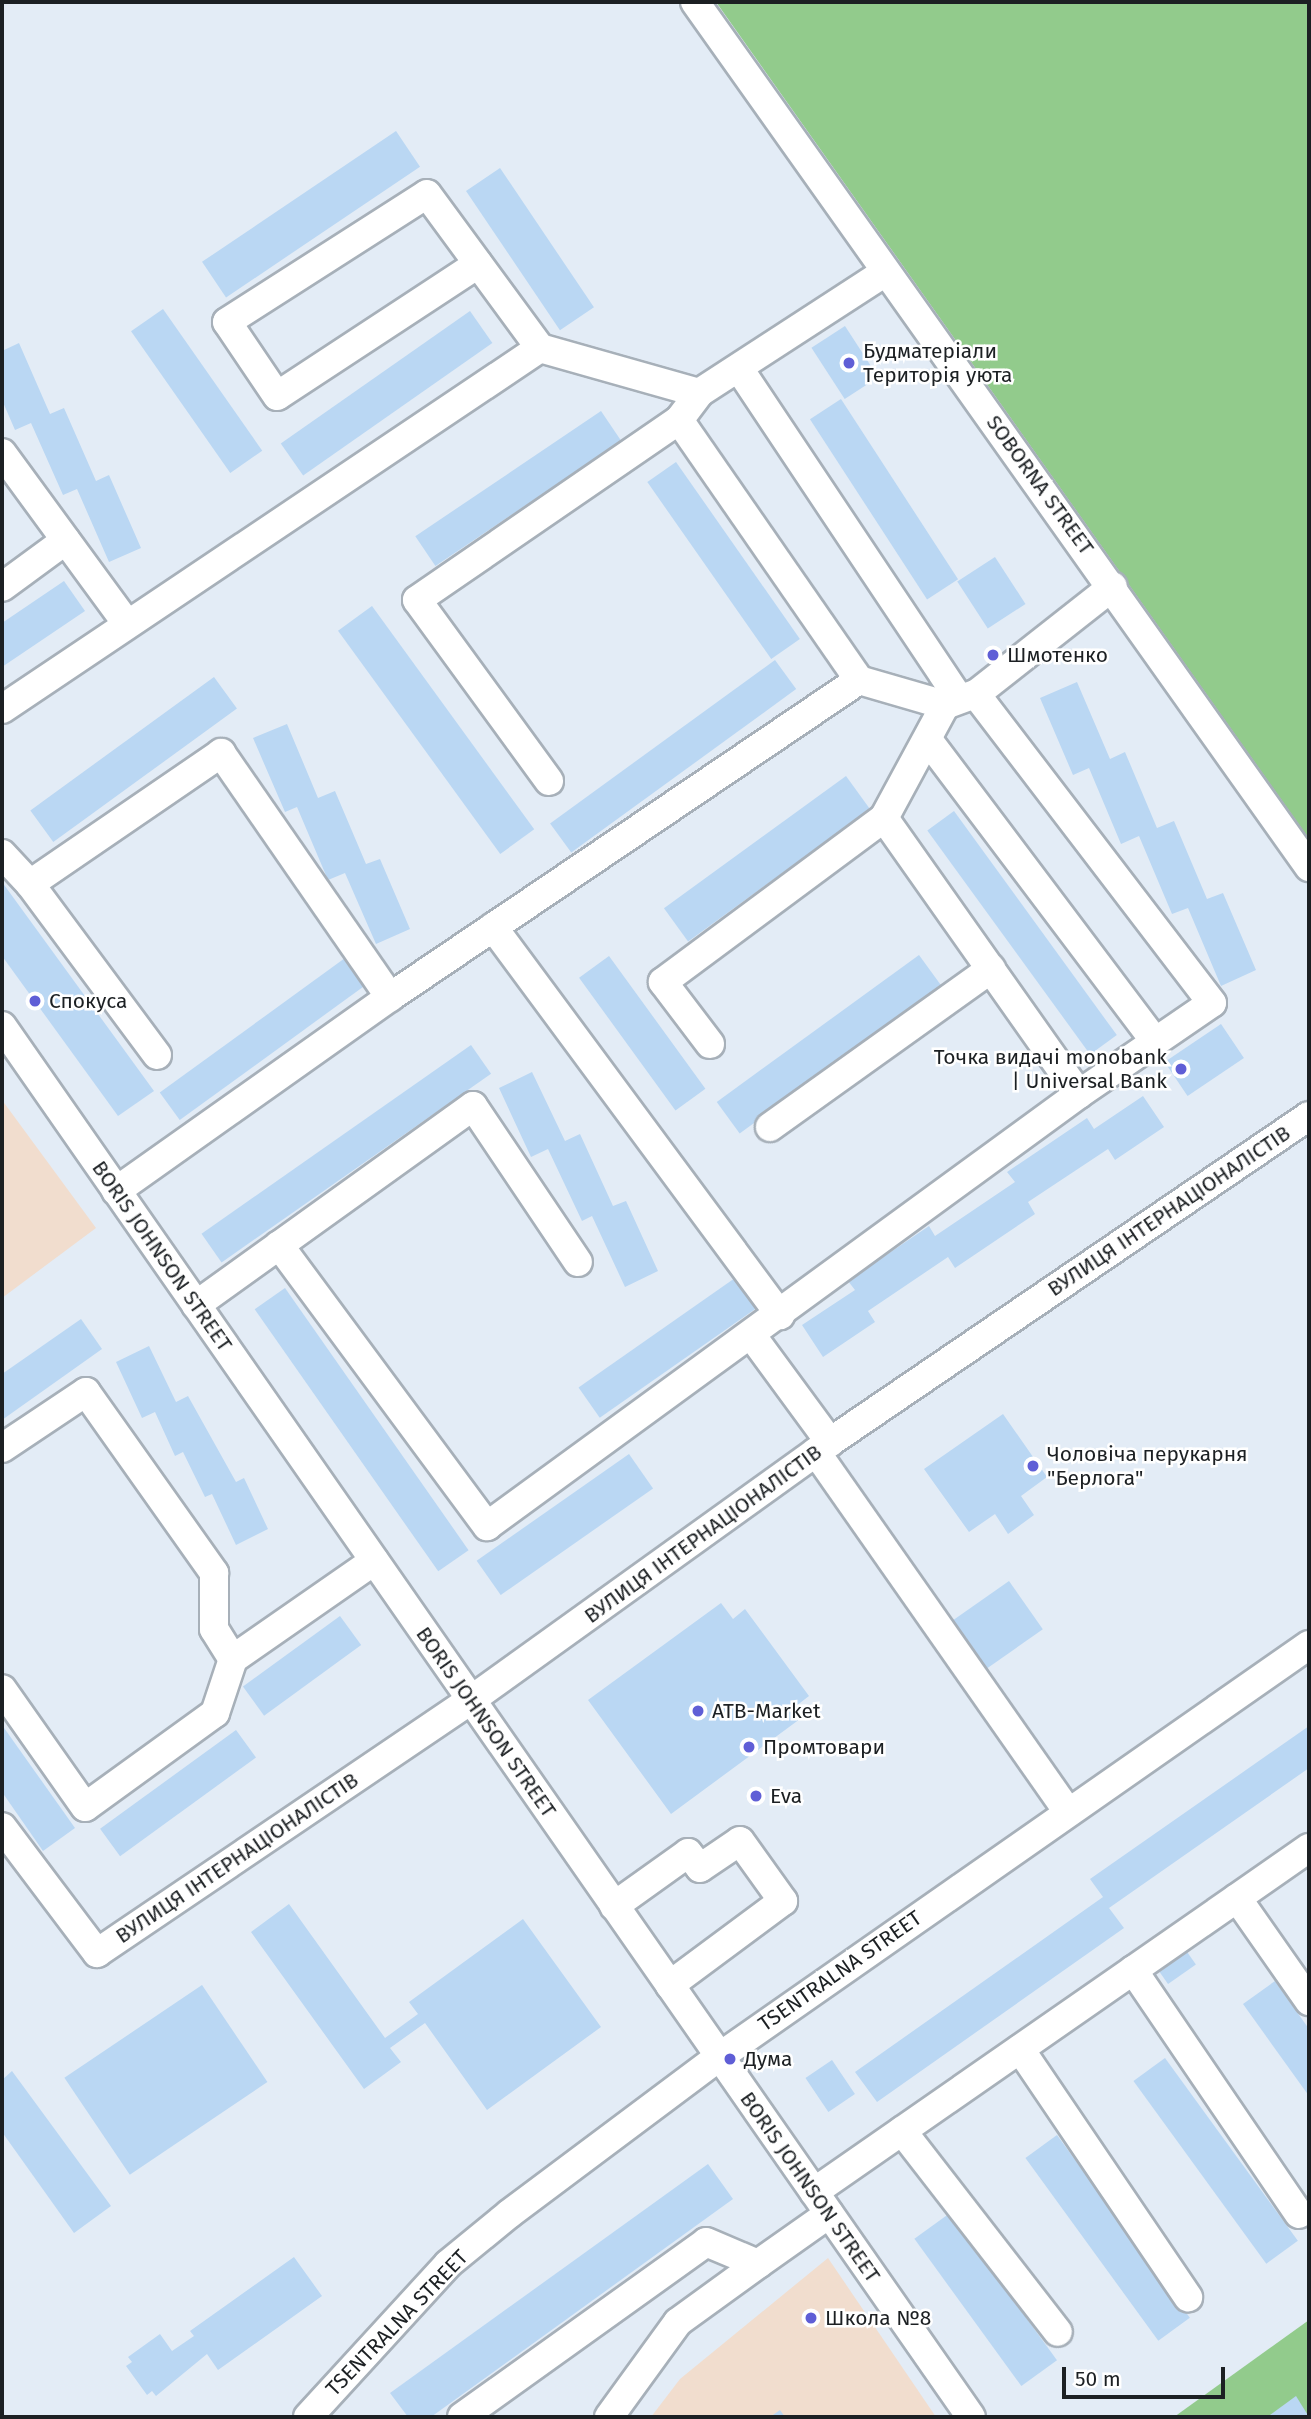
<!DOCTYPE html>
<meta charset="utf-8">
<style>
body{margin:0}
#map{position:relative;width:1311px;height:2419px;overflow:hidden;background:#e3ecf6;font-family:"Fira Sans",sans-serif}
div>[style]{position:absolute}
.industrial>*{inset:0;background:#f1ddce}
.green>*{inset:0;background:#92cb8c}
.building>*{inset:0;background:#bad7f3;transform-origin:0 0}
.roads{filter:drop-shadow(2px 0 #a7b0b9) drop-shadow(-2px 0 #a7b0b9) drop-shadow(0 2px #a7b0b9) drop-shadow(0 -2px #a7b0b9)}
.minor>*{height:28px;margin:-14px;padding:0 14px;transform-origin:14px;border-radius:14px;background:#fff}
.dots>*{width:19px;height:19px;translate:-50% -50%;box-sizing:border-box;border:4px solid #fff;border-radius:50%}
span{translate:-50% -50%;white-space:nowrap;text-align:center;line-height:1.15;-webkit-text-stroke:5px #fff;paint-order:stroke}
.poi-label{font-size:21px;color:#1c2023}
.left{translate:0 -50%;text-align:left}
.right{translate:-100% -50%;text-align:right}
.street-label{font-size:21px;color:#1c2023}
.frame{position:absolute;inset:0;border:4px solid #1c2023;pointer-events:none}
.scale{position:absolute;left:1062px;top:2367px;width:163px;height:32px;box-sizing:border-box;border:4px solid #1c2023;border-top:0;padding-left:9px;font-size:21px;line-height:24px;white-space:nowrap;color:#1c2023;-webkit-text-stroke:5px #fff;paint-order:stroke}
</style>
<div id="map">
<div class="industrial">
<i style="clip-path:polygon(2px 1100px,96px 1228px,2px 1298px)"></i>
<i style="clip-path:polygon(828px 2258px,936px 2417px,651px 2417px,680px 2379px)"></i>
</div>
<div class="green">
<i style="clip-path:polygon(716px 2px,1309px 2px,1309px 839px)"></i>
<i style="clip-path:polygon(1309px 2320px,1309px 2417px,1174px 2417px)"></i>
</div>
<div class="building">
<i style="left:396px;top:131px;width:43px;height:234px;rotate:56deg"></i>
<i style="left:500px;top:168px;width:168px;height:41px;rotate:56deg"></i>
<i style="left:163px;top:309px;width:173px;height:39px;rotate:55deg"></i>
<i style="left:470px;top:311px;width:39px;height:231px;rotate:55deg"></i>
<i style="left:845px;top:326px;width:61px;height:40px;rotate:57deg"></i>
<i style="clip-path:polygon(19px 343px,50px 414px,64px 408px,96px 481px,109px 475px,141px 548px,109px 562px,77px 489px,63px 495px,31px 423px,15px 430px,2px 400px,2px 351px)"></i>
<i style="left:841px;top:399px;width:215px;height:37px;rotate:57deg"></i>
<i style="left:601px;top:411px;width:36px;height:224px;rotate:56deg"></i>
<i style="left:676px;top:462px;width:216px;height:35px;rotate:55deg"></i>
<i style="left:995px;top:557px;width:56px;height:45px;rotate:57deg"></i>
<i style="clip-path:polygon(64px 581px,85px 611px,2px 667px,2px 623px)"></i>
<i style="left:372px;top:606px;width:276px;height:42px;rotate:54deg"></i>
<i style="left:775px;top:660px;width:36px;height:278px;rotate:54deg"></i>
<i style="left:214px;top:677px;width:39px;height:227px;rotate:54deg"></i>
<i style="clip-path:polygon(1077px 682px,1110px 759px,1125px 752px,1157px 828px,1174px 821px,1207px 899px,1223px 893px,1256px 970px,1221px 986px,1188px 908px,1172px 914px,1139px 836px,1121px 844px,1089px 768px,1073px 775px,1040px 698px)"></i>
<i style="clip-path:polygon(287px 724px,318px 798px,335px 791px,366px 864px,380px 859px,410px 929px,376px 944px,345px 873px,328px 880px,297px 807px,285px 812px,253px 738px)"></i>
<i style="left:846px;top:776px;width:41px;height:225px;rotate:54deg"></i>
<i style="left:954px;top:811px;width:277px;height:33px;rotate:54deg"></i>
<i style="clip-path:polygon(2px 882px,154px 1091px,118px 1116px,2px 956px)"></i>
<i style="left:919px;top:955px;width:39px;height:250px;rotate:54deg"></i>
<i style="left:609px;top:956px;width:164px;height:37px;rotate:54deg"></i>
<i style="left:345px;top:958px;width:34px;height:229px;rotate:54deg"></i>
<i style="left:1221px;top:1024px;width:41px;height:68px;rotate:56deg"></i>
<i style="left:471px;top:1045px;width:35px;height:329px;rotate:55deg"></i>
<i style="clip-path:polygon(532px 1072px,565px 1141px,580px 1134px,613px 1206px,626px 1201px,658px 1271px,625px 1287px,592px 1216px,582px 1221px,548px 1149px,531px 1157px,499px 1088px)"></i>
<i style="clip-path:polygon(1143px 1096px,1164px 1127px,1115px 1160px,1108px 1149px,1028px 1202px,1035px 1214px,955px 1268px,948px 1257px,868px 1311px,875px 1322px,823px 1357px,802px 1325px,855px 1290px,848px 1281px,929px 1226px,935px 1236px,1015px 1182px,1007px 1172px,1087px 1118px,1094px 1129px)"></i>
<i style="left:735px;top:1278px;width:37px;height:191px;rotate:55deg"></i>
<i style="left:285px;top:1288px;width:320px;height:37px;rotate:55deg"></i>
<i style="clip-path:polygon(81px 1319px,102px 1349px,2px 1420px,2px 1374px)"></i>
<i style="clip-path:polygon(149px 1346px,176px 1402px,188px 1396px,236px 1482px,244px 1478px,268px 1529px,236px 1545px,212px 1494px,205px 1497px,183px 1452px,175px 1456px,155px 1412px,142px 1418px,116px 1362px)"></i>
<i style="clip-path:polygon(1003px 1414px,1047px 1477px,1021px 1496px,1034px 1515px,1008px 1534px,995px 1514px,969px 1532px,924px 1469px)"></i>
<i style="left:629px;top:1454px;width:42px;height:186px;rotate:55deg"></i>
<i style="left:1009px;top:1581px;width:59px;height:74px;rotate:55deg"></i>
<i style="clip-path:polygon(721px 1603px,733px 1619px,745px 1609px,809px 1696px,796px 1706px,804px 1716px,671px 1814px,588px 1700px)"></i>
<i style="left:340px;top:1616px;width:36px;height:120px;rotate:54deg"></i>
<i style="clip-path:polygon(2px 1725px,75px 1828px,43px 1851px,2px 1792px)"></i>
<i style="clip-path:polygon(1309px 1726px,1309px 1768px,1109px 1908px,1124px 1928px,877px 2102px,855px 2072px,1103px 1897px,1090px 1879px)"></i>
<i style="left:236px;top:1730px;width:34px;height:168px;rotate:54deg"></i>
<i style="clip-path:polygon(289px 1904px,385px 2038px,418px 2014px,409px 2002px,523px 1919px,601px 2027px,487px 2110px,425px 2023px,390px 2048px,401px 2062px,364px 2089px,251px 1932px)"></i>
<i style="left:1185px;top:1949px;width:19px;height:34px;rotate:55deg"></i>
<i style="clip-path:polygon(1275px 1981px,1309px 2029px,1309px 2096px,1243px 2004px)"></i>
<i style="left:202px;top:1985px;width:117px;height:166px;rotate:56deg"></i>
<i style="left:1165px;top:2058px;width:226px;height:39px;rotate:54deg"></i>
<i style="left:832px;top:2060px;width:41px;height:32px;rotate:56deg"></i>
<i style="clip-path:polygon(12px 2071px,111px 2206px,74px 2233px,2px 2132px,2px 2080px)"></i>
<i style="left:1057px;top:2135px;width:226px;height:39px;rotate:54deg"></i>
<i style="clip-path:polygon(708px 2164px,733px 2199px,431px 2417px,408px 2417px,390px 2393px)"></i>
<i style="left:950px;top:2213px;width:182px;height:44px;rotate:54deg"></i>
<i style="clip-path:polygon(294px 2257px,322px 2296px,218px 2370px,207px 2354px,156px 2396px,152px 2391px,147px 2395px,126px 2366px,132px 2362px,128px 2357px,160px 2334px,172px 2351px,194px 2336px,190px 2331px)"></i>
<i style="clip-path:polygon(1296px 2396px,1309px 2417px,1272px 2417px,1270px 2415px)"></i>
<i style="clip-path:polygon(780px 2410px,785px 2417px,770px 2417px)"></i>
</div>
<div class="roads">
<div class="minor">
<i style="left:695px;top:2px;width:1061px;rotate:54.63deg"></i>
<i style="left:478px;top:264px;width:240px;rotate:146.7deg"></i>
<i style="left:277px;top:396px;width:89px;rotate:-124deg"></i>
<i style="left:227px;top:322px;width:237px;rotate:-32.6deg"></i>
<i style="left:427px;top:194px;width:191px;rotate:53.7deg"></i>
<i style="left:540px;top:348px;width:165px;rotate:15.8deg"></i>
<i style="left:740px;top:370px;width:393px;rotate:56.3deg"></i>
<i style="left:679px;top:420px;width:316px;rotate:55.3deg"></i>
<i style="left:859px;top:680px;width:90px;rotate:16.2deg"></i>
<i style="left:2px;top:453px;width:212px;rotate:53.8deg"></i>
<i style="left:2px;top:587px;width:79px;rotate:-36.3deg"></i>
<i style="left:2px;top:709px;width:648px;rotate:-33.86deg"></i>
<i style="left:928px;top:740px;width:377px;rotate:53deg"></i>
<i style="left:549px;top:781px;width:224px;rotate:-126.1deg"></i>
<i style="left:417px;top:600px;width:318px;rotate:-34.5deg"></i>
<i style="left:679px;top:420px;width:34px;rotate:-53deg"></i>
<i style="left:699px;top:393px;width:222px;rotate:-33deg"></i>
<i style="left:884px;top:818px;width:338px;rotate:54.8deg"></i>
<i style="left:2px;top:854px;width:41px;rotate:47deg"></i>
<i style="left:30px;top:884px;width:232px;rotate:-34.4deg"></i>
<i style="left:221px;top:753px;width:297px;rotate:55.3deg"></i>
<i style="left:30px;top:884px;width:213px;rotate:53.4deg"></i>
<i style="left:493px;top:927px;width:483px;rotate:53.5deg"></i>
<i style="left:2px;top:1026px;width:1695px;rotate:55.14deg"></i>
<i style="left:710px;top:1044px;width:78px;rotate:-127.2deg"></i>
<i style="left:663px;top:982px;width:275px;rotate:-36.6deg"></i>
<i style="left:884px;top:818px;width:128px;rotate:-61.6deg"></i>
<i style="left:945px;top:705px;width:33px;rotate:-20deg"></i>
<i style="left:976px;top:694px;width:174px;rotate:-38.2deg"></i>
<i style="left:770px;top:1127px;width:272px;rotate:-35.6deg"></i>
<i style="left:116px;top:1191px;width:336px;rotate:-35.3deg"></i>
<i style="left:390px;top:997px;width:566px;rotate:-34.06deg"></i>
<i style="left:279px;top:1245px;width:350px;rotate:53.5deg"></i>
<i style="left:487px;top:1526px;width:733px;rotate:-36.12deg"></i>
<i style="left:1079px;top:1094px;width:161px;rotate:-34.4deg"></i>
<i style="left:1212px;top:1003px;width:389px;rotate:-127.4deg"></i>
<i style="left:196px;top:1305px;width:341px;rotate:-35.7deg"></i>
<i style="left:473px;top:1106px;width:188px;rotate:56.1deg"></i>
<i style="left:752px;top:1336px;width:132px;rotate:53.7deg"></i>
<i style="left:2px;top:1448px;width:101px;rotate:-33.7deg"></i>
<i style="left:86px;top:1392px;width:222px;rotate:54.7deg"></i>
<i style="left:214px;top:1573px;width:56px;rotate:90deg"></i>
<i style="left:214px;top:1629px;width:36px;rotate:58deg"></i>
<i style="left:233px;top:1659px;width:57px;rotate:108.4deg"></i>
<i style="left:215px;top:1713px;width:160px;rotate:144.1deg"></i>
<i style="left:85px;top:1807px;width:144px;rotate:-125.1deg"></i>
<i style="left:816px;top:1452px;width:438px;rotate:55deg"></i>
<i style="left:233px;top:1659px;width:172px;rotate:-34.8deg"></i>
<i style="left:2px;top:1827px;width:158px;rotate:53deg"></i>
<i style="left:97px;top:1953px;width:452px;rotate:-34.1deg"></i>
<i style="left:471px;top:1700px;width:442px;rotate:-35.7deg"></i>
<i style="left:830px;top:1442px;width:579px;rotate:-34.24deg"></i>
<i style="left:1237px;top:1898px;width:126px;rotate:55deg"></i>
<i style="left:614px;top:1906px;width:91px;rotate:-35.6deg"></i>
<i style="left:688px;top:1853px;width:19px;rotate:51deg"></i>
<i style="left:700px;top:1868px;width:48px;rotate:-34deg"></i>
<i style="left:740px;top:1841px;width:74px;rotate:54.4deg"></i>
<i style="left:783px;top:1901px;width:141px;rotate:143.4deg"></i>
<i style="left:1133px;top:1970px;width:295px;rotate:55.8deg"></i>
<i style="left:1020px;top:2049px;width:300px;rotate:55.9deg"></i>
<i style="left:902px;top:2131px;width:254px;rotate:52.2deg"></i>
<i style="left:814px;top:2192px;width:603px;rotate:-34.8deg"></i>
<i style="left:308px;top:2417px;width:207px;rotate:-47.5deg"></i>
<i style="left:448px;top:2264px;width:79px;rotate:-39.3deg"></i>
<i style="left:509px;top:2214px;width:262px;rotate:-36.8deg"></i>
<i style="left:719px;top:2057px;width:720px;rotate:-34.93deg"></i>
<i style="left:462px;top:2417px;width:300px;rotate:-35.6deg"></i>
<i style="left:706px;top:2242px;width:56px;rotate:22.9deg"></i>
<i style="left:758px;top:2264px;width:87px;rotate:-35.2deg"></i>
<i style="left:609px;top:2417px;width:117px;rotate:-54deg"></i>
<i style="left:678px;top:2322px;width:99px;rotate:-35.9deg"></i>
</div>
</div>
<div class="dots">
<i style="left:849px;top:363px;background:#5f5ed6"></i>
<i style="left:993px;top:655px;background:#5f5ed6"></i>
<i style="left:35px;top:1001px;background:#5f5ed6"></i>
<i style="left:1181px;top:1069px;background:#5f5ed6"></i>
<i style="left:1033px;top:1466px;background:#5f5ed6"></i>
<i style="left:698px;top:1711px;background:#5f5ed6"></i>
<i style="left:749px;top:1747px;background:#5f5ed6"></i>
<i style="left:756px;top:1796px;background:#5f5ed6"></i>
<i style="left:730px;top:2059px;background:#5f5ed6"></i>
<i style="left:811px;top:2318px;background:#5f5ed6"></i>
</div>
<div class="poi-label">
<span class="left" style="left:863px;top:363px">Будматеріали<br>Територія уюта</span>
<span class="left" style="left:1007px;top:655px">Шмотенко</span>
<span class="left" style="left:49px;top:1001px">Спокуса</span>
<span class="right" style="left:1167px;top:1069px">Точка видачі monobank<br>| Universal Bank</span>
<span class="left" style="left:1047px;top:1466px">Чоловіча перукарня<br>"Берлога"</span>
<span class="left" style="left:712px;top:1711px">ATB-Market</span>
<span class="left" style="left:763px;top:1747px">Промтовари</span>
<span class="left" style="left:770px;top:1796px">Eva</span>
<span class="left" style="left:744px;top:2059px">Дума</span>
<span class="left" style="left:825px;top:2318px">Школа №8</span>
</div>
<div class="street-label">
<span style="left:1040px;top:485px;rotate:54deg">SOBORNA STREET</span>
<span style="left:1169px;top:1211px;rotate:-34deg">ВУЛИЦЯ ІНТЕРНАЦІОНАЛІСТІВ</span>
<span style="left:162px;top:1256px;rotate:55deg">BORIS JOHNSON STREET</span>
<span style="left:703px;top:1534px;rotate:-36deg">ВУЛИЦЯ ІНТЕРНАЦІОНАЛІСТІВ</span>
<span style="left:486px;top:1722px;rotate:55deg">BORIS JOHNSON STREET</span>
<span style="left:237px;top:1858px;rotate:-34deg">ВУЛИЦЯ ІНТЕРНАЦІОНАЛІСТІВ</span>
<span style="left:840px;top:1971px;rotate:-35deg">TSENTRALNA STREET</span>
<span style="left:810px;top:2187px;rotate:55deg">BORIS JOHNSON STREET</span>
<span style="left:397px;top:2323px;rotate:-46deg">TSENTRALNA STREET</span>
</div>
<div class="frame"></div>
<div class="scale">50 m</div>
</div>
